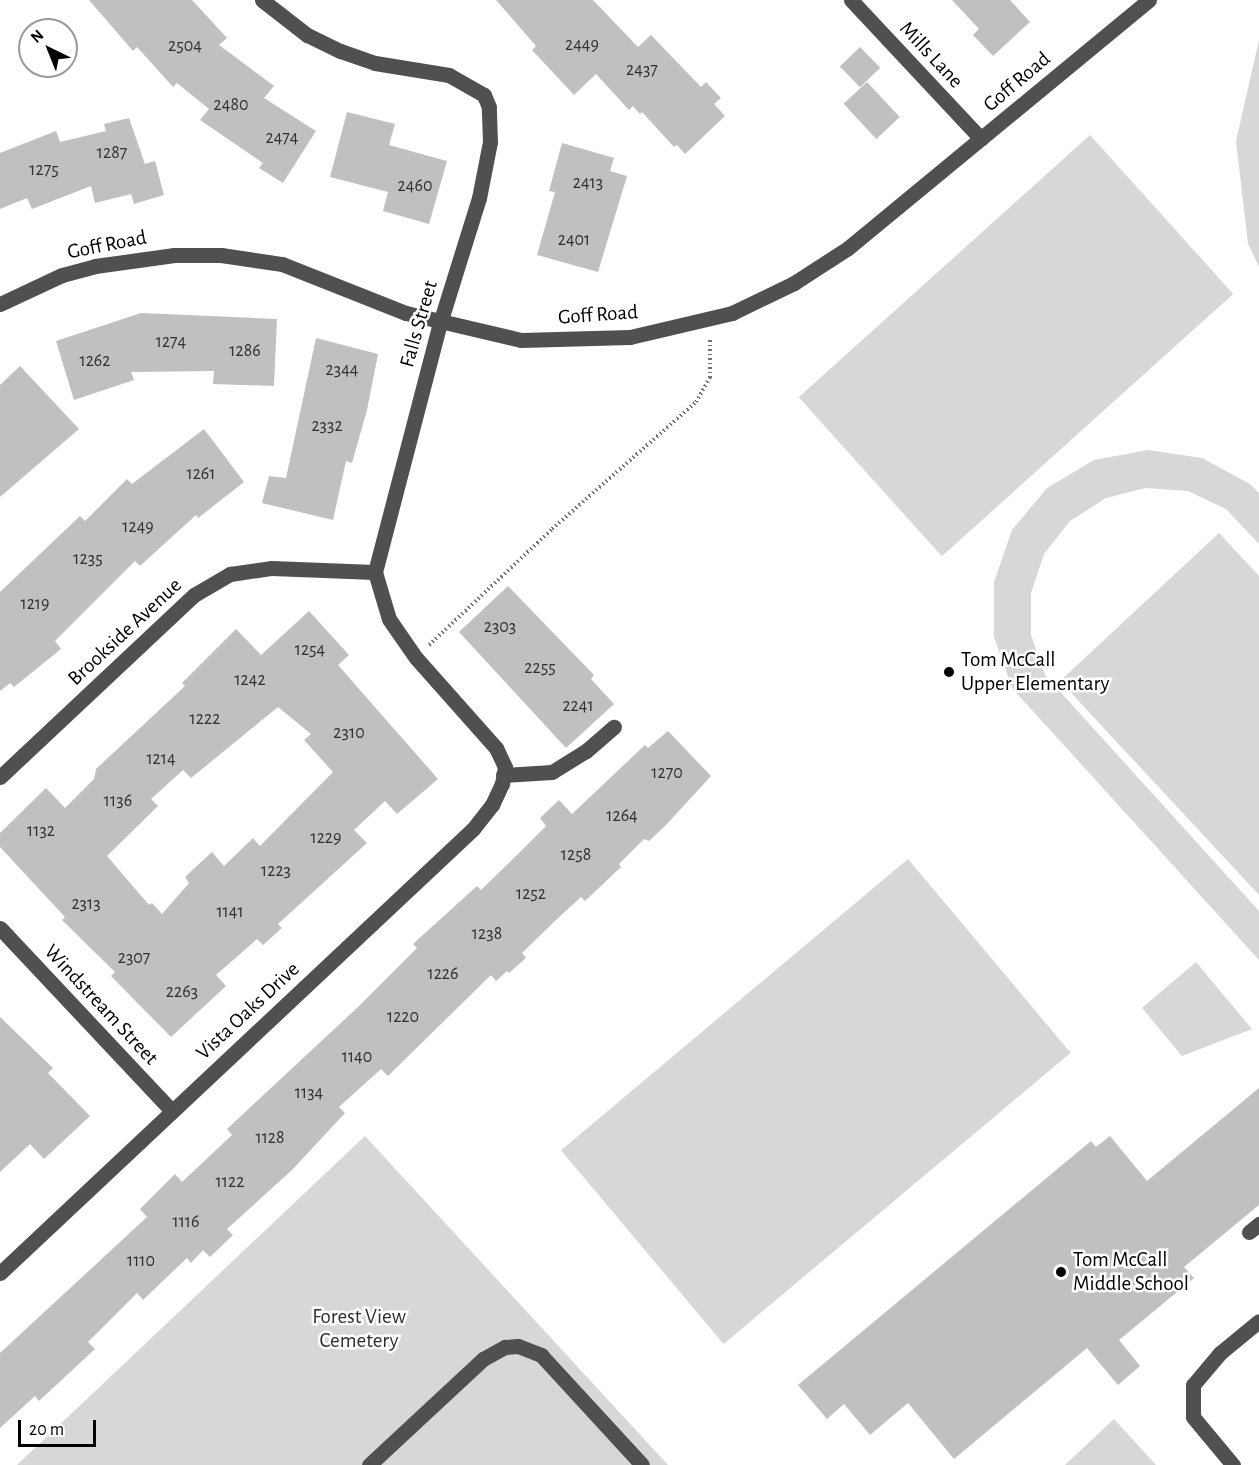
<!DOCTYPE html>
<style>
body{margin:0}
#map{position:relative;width:1259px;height:1465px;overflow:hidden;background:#fff;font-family:"Alegreya Sans",sans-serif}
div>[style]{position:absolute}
.green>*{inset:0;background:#d7d7d7;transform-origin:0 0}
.building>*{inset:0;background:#c0c0c0;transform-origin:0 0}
.path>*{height:4px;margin-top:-2px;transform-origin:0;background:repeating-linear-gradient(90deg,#727272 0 1.5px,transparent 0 4.5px)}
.minor>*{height:15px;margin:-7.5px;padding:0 7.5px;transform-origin:7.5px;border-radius:7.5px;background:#505050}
.dots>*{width:16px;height:16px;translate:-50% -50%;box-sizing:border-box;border:3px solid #fff;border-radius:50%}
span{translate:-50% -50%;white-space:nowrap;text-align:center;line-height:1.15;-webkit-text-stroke:5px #fff;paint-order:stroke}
.number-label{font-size:18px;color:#303030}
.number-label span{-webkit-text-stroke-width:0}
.street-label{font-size:21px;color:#000}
.poi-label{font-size:21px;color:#000}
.left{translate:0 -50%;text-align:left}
.park-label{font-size:21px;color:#2e2e2e}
.north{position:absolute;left:18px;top:18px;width:60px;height:60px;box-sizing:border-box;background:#fff;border:2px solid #999;border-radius:50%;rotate:317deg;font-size:16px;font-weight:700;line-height:24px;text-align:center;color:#000}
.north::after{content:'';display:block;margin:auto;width:21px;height:27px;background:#000;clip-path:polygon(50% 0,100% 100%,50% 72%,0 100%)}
.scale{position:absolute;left:18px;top:1420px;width:78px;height:27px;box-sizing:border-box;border:3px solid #000;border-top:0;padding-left:8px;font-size:18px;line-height:21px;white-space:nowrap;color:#000;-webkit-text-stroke:4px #fff;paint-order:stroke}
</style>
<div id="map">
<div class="green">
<i style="clip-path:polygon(1259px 40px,1259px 267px,1248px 244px,1236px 141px)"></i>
<i style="left:1090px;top:135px;width:214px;height:392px;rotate:48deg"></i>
<i style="clip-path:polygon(1148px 450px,1202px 458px,1250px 484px,1259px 493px,1259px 544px,1226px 509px,1188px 491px,1146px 488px,1106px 498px,1070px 521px,1044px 554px,1031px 593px,1031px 635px,1045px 675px,1259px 911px,1259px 960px,1012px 688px,994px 637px,994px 582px,1012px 530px,1047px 488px,1094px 460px)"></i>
<i style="clip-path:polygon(1219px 533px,1259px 576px,1259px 895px,1060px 681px)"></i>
<i style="left:908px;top:859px;width:253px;height:453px;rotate:50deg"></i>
<i style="clip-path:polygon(1196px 962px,1252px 1029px,1182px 1056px,1142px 1008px)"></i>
<i style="clip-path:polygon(365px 1136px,668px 1465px,17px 1465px)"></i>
<i style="clip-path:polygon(1114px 1419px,1156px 1465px,1065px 1465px)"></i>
</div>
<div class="building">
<i style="clip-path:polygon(89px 0,192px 0,227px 38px,219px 45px,274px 86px,264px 98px,316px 131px,283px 183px,259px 168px,263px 163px,200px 120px,209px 109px,177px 83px,173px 87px,137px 47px,133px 51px)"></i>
<i style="clip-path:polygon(496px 0,593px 0,638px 47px,651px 35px,701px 87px,706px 82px,721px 98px,714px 104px,725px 116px,685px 154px,677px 145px,674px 147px,642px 112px,640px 114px,633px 106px,629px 110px,596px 74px,574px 95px,532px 50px,536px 46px)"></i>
<i style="clip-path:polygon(952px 0,1010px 0,1030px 22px,993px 56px,973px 35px,979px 29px)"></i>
<i style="left:860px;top:47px;width:29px;height:28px;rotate:46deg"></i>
<i style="left:867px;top:82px;width:48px;height:32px;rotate:47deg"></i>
<i style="clip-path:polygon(347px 112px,395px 124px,389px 145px,447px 161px,429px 224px,383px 211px,388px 192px,330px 177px)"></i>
<i style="clip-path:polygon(129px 118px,145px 164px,155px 161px,164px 195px,134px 204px,131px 194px,95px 203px,91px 186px,32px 209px,27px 198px,0 209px,0 153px,56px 131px,60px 142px,106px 131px,104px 124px)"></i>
<i style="clip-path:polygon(562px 143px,614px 158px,610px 171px,627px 176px,598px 272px,537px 255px,555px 192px,549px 191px)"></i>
<i style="clip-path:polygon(141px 313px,277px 319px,274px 386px,213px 384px,214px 371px,131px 372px,134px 380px,74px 400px,56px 341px)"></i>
<i style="clip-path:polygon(316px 338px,378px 354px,367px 410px,352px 463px,346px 461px,333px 520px,262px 503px,269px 476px,286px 478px)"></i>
<i style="clip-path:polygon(20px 366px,79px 429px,0 497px,0 385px)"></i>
<i style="clip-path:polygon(204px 429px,244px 482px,198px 518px,196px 515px,140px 566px,135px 561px,55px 641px,61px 649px,14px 687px,10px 683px,0 691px,0 592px,80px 516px,85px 521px,127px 479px,132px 484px)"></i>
<i style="clip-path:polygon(508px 586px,594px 675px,591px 679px,614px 704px,566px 748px,459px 632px)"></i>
<i style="clip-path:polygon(evenodd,309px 611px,349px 655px,338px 665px,438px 779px,397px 814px,385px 801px,354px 830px,367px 843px,278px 924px,282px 928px,263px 945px,257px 939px,216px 975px,226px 986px,171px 1037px,111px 976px,115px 972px,62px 920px,65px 917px,0 847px,0 833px,46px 788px,65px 808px,94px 779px,96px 769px,185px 686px,182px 683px,236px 629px,261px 655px,309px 611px,278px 707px,311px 734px,304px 740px,333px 772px,260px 846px,253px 838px,224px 866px,212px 852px,185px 877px,189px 883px,162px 914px,152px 903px,149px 905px,107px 856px,158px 806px,151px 799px,183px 770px,191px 778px,278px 707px)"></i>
<i style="clip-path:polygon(668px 731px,711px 776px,666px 825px,649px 841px,644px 839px,619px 864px,621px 867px,585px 901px,581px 897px,557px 919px,522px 953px,526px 958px,509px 973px,507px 971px,496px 981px,491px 975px,388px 1076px,381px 1069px,339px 1107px,345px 1113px,292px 1170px,227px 1229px,233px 1235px,210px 1257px,203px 1250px,191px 1263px,187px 1258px,143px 1300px,137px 1293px,88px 1342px,95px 1349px,39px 1401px,35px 1396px,0 1428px,0 1353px,147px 1217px,140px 1209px,175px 1174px,182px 1182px,232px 1135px,227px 1129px,358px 1007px,417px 948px,413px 944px,477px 886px,481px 890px,517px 855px,546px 826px,540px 818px,559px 800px,572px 814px,645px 745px,648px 748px)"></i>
<i style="clip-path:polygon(0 1017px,53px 1068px,48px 1073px,90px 1116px,44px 1159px,30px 1144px,0 1172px)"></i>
<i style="clip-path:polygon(1259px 1088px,1259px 1205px,1184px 1267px,1194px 1278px,1119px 1340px,1140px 1366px,1118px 1385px,1087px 1348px,954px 1459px,908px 1403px,870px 1435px,844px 1404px,827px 1419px,798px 1385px,1091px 1141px,1096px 1147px,1110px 1136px,1147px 1181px)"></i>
</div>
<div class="path">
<i style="left:429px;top:645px;width:169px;rotate:-43.3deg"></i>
<i style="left:552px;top:529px;width:192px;rotate:-41.4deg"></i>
<i style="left:696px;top:402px;width:28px;rotate:-60deg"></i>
<i style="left:710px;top:378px;width:38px;rotate:-90deg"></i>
</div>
<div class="minor">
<i style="left:851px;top:0;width:190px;rotate:46.9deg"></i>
<i style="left:0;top:304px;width:68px;rotate:-25.1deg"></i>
<i style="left:62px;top:275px;width:34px;rotate:-15deg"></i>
<i style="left:95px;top:266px;width:80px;rotate:-7.9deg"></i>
<i style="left:174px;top:255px;width:47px"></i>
<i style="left:221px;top:255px;width:62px;rotate:8.4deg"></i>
<i style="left:282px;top:264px;width:133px;rotate:21.6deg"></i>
<i style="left:406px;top:313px;width:118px;rotate:13.2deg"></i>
<i style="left:521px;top:340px;width:109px;rotate:-1.6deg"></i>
<i style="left:630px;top:337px;width:105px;rotate:-13.2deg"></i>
<i style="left:732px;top:313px;width:69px;rotate:-25.8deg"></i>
<i style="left:794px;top:283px;width:64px;rotate:-32.9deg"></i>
<i style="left:848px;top:248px;width:390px;rotate:-39.5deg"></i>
<i style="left:503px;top:775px;width:49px;rotate:-3.5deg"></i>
<i style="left:552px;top:772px;width:40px;rotate:-32deg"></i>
<i style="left:586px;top:751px;width:37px;rotate:-41deg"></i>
<i style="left:0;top:777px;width:266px;rotate:-43.2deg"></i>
<i style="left:194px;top:595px;width:42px;rotate:-30.3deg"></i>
<i style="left:230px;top:574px;width:41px;rotate:-8.3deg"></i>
<i style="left:271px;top:568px;width:104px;rotate:2.2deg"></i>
<i style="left:0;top:928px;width:251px;rotate:46.8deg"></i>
<i style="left:1249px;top:1232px;width:13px;rotate:-39deg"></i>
<i style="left:0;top:1273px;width:649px;rotate:-43.19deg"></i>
<i style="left:473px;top:829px;width:31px;rotate:-52deg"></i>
<i style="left:492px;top:805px;width:23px;rotate:-65deg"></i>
<i style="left:502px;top:784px;width:17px;rotate:-80deg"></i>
<i style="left:505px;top:767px;width:21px;rotate:-115deg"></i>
<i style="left:496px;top:748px;width:120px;rotate:-131.6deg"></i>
<i style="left:416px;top:658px;width:47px;rotate:-124.7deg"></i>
<i style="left:389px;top:619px;width:49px;rotate:-106.6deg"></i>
<i style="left:375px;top:572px;width:257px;rotate:-75.4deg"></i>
<i style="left:440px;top:323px;width:131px;rotate:-72.7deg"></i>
<i style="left:479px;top:198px;width:57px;rotate:-78.9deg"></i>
<i style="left:490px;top:142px;width:35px;rotate:-92deg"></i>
<i style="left:489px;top:107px;width:13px;rotate:-113deg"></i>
<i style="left:484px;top:95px;width:40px;rotate:-150.3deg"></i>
<i style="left:449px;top:75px;width:75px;rotate:-170.8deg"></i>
<i style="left:375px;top:63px;width:37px;rotate:-161deg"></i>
<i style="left:340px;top:51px;width:37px;rotate:-154deg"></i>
<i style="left:307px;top:35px;width:57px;rotate:-142.1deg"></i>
<i style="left:369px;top:1465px;width:156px;rotate:-42.9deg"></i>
<i style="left:483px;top:1359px;width:25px;rotate:-29deg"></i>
<i style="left:505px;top:1347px;width:13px;rotate:-4deg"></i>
<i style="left:518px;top:1346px;width:25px;rotate:21deg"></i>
<i style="left:541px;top:1355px;width:149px;rotate:47.4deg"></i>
<i style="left:1233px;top:1465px;width:62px;rotate:-129.8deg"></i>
<i style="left:1193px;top:1417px;width:32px;rotate:-90deg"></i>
<i style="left:1193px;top:1385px;width:42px;rotate:-49.8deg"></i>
<i style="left:1220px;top:1353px;width:50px;rotate:-39.4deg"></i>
</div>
<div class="dots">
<i style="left:949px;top:672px;background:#000"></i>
<i style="left:1061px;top:1272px;background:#000"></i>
</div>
<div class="number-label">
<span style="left:582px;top:45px">2449</span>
<span style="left:185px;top:46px">2504</span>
<span style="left:642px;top:70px">2437</span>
<span style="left:231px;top:105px">2480</span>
<span style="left:282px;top:138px">2474</span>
<span style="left:112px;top:153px">1287</span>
<span style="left:44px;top:170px">1275</span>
<span style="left:588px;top:183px">2413</span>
<span style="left:415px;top:186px">2460</span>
<span style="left:574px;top:240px">2401</span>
<span style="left:171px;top:342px">1274</span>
<span style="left:245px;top:351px">1286</span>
<span style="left:95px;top:361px">1262</span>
<span style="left:342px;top:370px">2344</span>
<span style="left:327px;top:426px">2332</span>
<span style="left:201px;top:474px">1261</span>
<span style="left:138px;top:527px">1249</span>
<span style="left:88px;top:559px">1235</span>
<span style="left:35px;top:604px">1219</span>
<span style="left:500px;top:627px">2303</span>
<span style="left:310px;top:650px">1254</span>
<span style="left:540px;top:668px">2255</span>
<span style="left:250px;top:680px">1242</span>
<span style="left:578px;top:706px">2241</span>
<span style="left:205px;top:719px">1222</span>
<span style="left:349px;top:733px">2310</span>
<span style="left:161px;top:759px">1214</span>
<span style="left:667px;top:773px">1270</span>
<span style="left:118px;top:801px">1136</span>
<span style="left:622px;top:816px">1264</span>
<span style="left:41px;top:831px">1132</span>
<span style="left:326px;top:838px">1229</span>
<span style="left:576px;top:855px">1258</span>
<span style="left:276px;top:871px">1223</span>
<span style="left:531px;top:894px">1252</span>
<span style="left:86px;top:904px">2313</span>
<span style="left:230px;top:912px">1141</span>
<span style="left:487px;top:934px">1238</span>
<span style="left:134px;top:958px">2307</span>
<span style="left:443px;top:974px">1226</span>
<span style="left:182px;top:992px">2263</span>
<span style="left:403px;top:1017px">1220</span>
<span style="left:357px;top:1057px">1140</span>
<span style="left:309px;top:1093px">1134</span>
<span style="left:270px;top:1138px">1128</span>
<span style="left:230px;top:1182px">1122</span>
<span style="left:186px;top:1222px">1116</span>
<span style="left:141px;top:1261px">1110</span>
</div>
<div class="street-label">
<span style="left:931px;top:55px;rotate:47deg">Mills Lane</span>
<span style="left:1017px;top:82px;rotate:-40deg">Goff Road</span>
<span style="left:107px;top:245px;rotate:-11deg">Goff Road</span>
<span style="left:598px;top:315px;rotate:-4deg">Goff Road</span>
<span style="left:419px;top:324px;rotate:-74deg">Falls Street</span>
<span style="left:125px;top:632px;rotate:-43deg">Brookside Avenue</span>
<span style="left:101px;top:1005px;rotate:47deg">Windstream Street</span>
<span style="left:248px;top:1011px;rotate:-43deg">Vista Oaks Drive</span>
</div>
<div class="poi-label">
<span class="left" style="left:961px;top:672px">Tom McCall<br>Upper Elementary</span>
<span class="left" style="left:1073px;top:1272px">Tom McCall<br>Middle School</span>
</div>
<div class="park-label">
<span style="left:359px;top:1329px">Forest View<br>Cemetery</span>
</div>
<div class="north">N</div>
<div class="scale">20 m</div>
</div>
